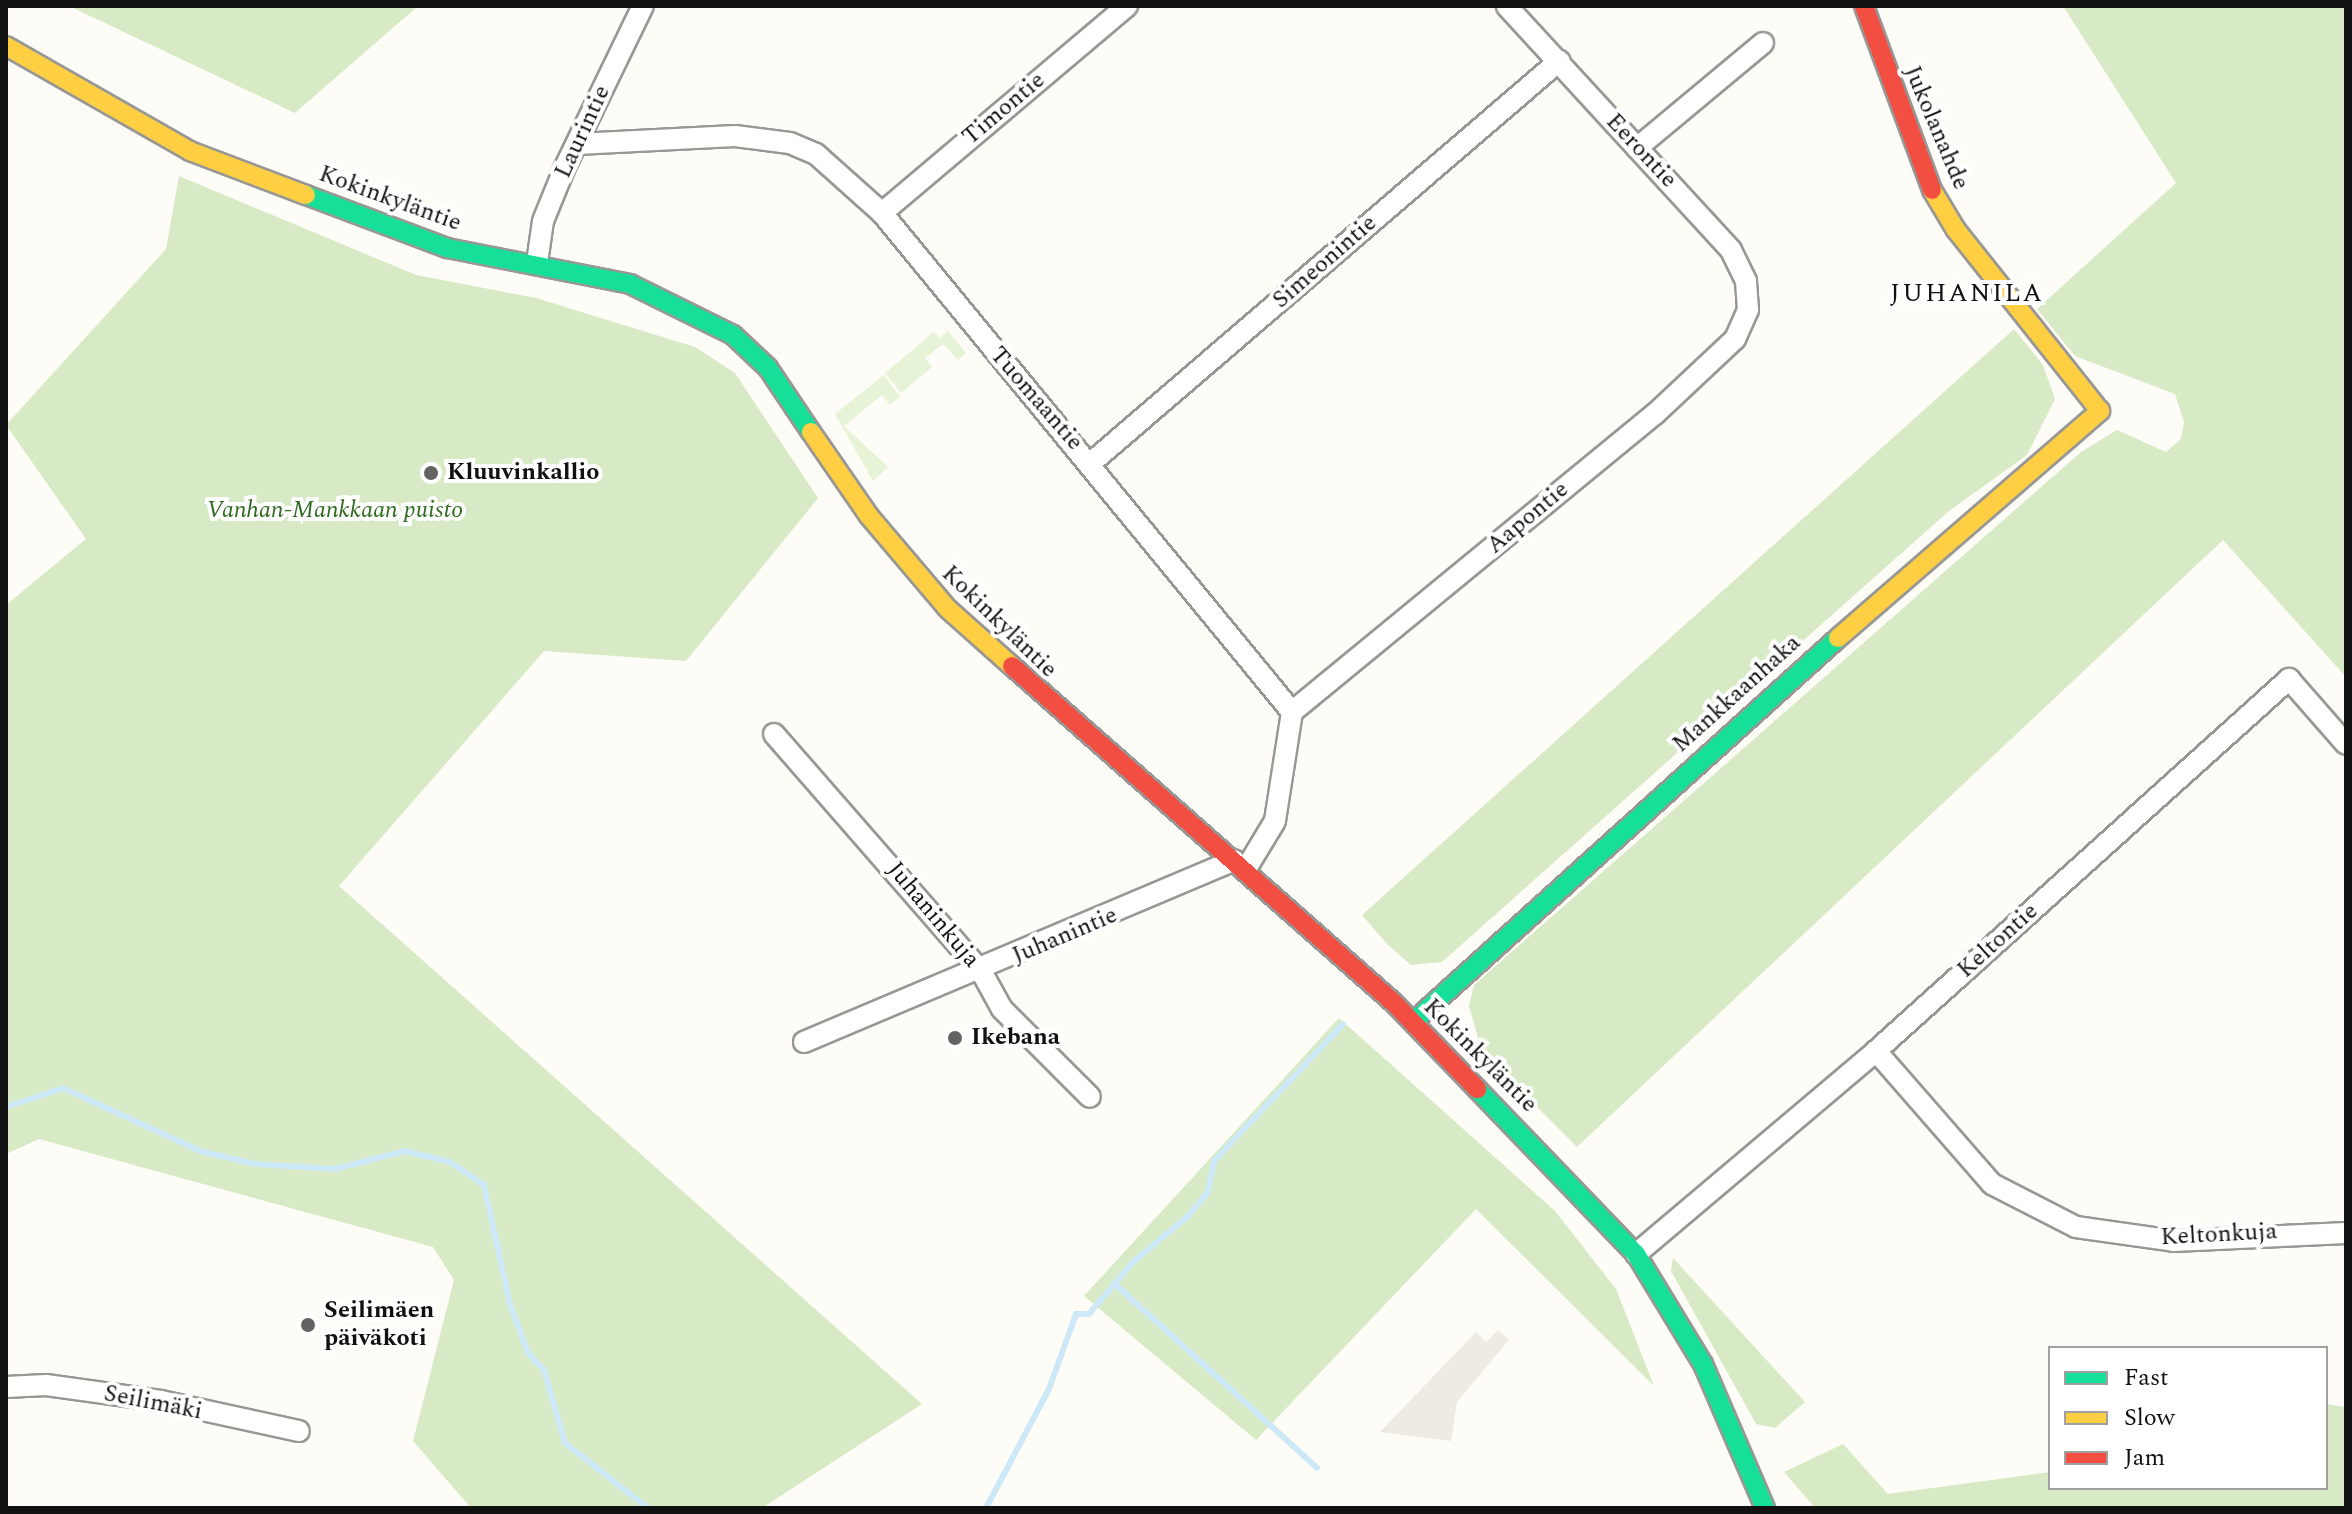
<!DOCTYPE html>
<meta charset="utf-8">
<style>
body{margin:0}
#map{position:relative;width:2352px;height:1514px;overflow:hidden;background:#fdfcf7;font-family:Spectral,serif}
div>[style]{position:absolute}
.green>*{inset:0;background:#e7f3d7}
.forest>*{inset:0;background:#d8eac5}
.plaza>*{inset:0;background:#edebe2}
.stream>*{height:6px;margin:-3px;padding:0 3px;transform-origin:3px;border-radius:3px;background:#cde8f7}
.roads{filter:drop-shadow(2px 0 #979795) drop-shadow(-2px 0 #979795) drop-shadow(0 2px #979795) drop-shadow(0 -2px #979795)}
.street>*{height:20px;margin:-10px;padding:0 10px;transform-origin:10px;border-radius:10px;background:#fffffe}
.fast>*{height:18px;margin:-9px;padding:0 9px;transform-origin:9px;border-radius:9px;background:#16e098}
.slow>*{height:18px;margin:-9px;padding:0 9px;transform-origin:9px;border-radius:9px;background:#ffcf43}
.jam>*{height:18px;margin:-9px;padding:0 9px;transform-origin:9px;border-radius:9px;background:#f24e42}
.dots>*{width:22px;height:22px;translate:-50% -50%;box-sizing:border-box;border:4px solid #fff;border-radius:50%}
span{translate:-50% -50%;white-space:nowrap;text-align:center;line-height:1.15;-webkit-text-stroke:8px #fff;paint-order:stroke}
.street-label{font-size:24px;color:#111}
.poi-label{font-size:24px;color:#111;font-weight:700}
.left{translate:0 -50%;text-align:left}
.park-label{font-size:24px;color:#2f6b1f;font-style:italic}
.neighbourhood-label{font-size:26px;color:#111;letter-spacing:2px}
.frame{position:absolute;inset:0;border:8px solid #111;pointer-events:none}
.legend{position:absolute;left:2048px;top:1346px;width:280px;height:144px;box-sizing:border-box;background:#fff;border:2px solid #a0a0a0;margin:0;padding:10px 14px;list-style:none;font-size:24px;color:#111}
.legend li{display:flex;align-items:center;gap:16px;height:40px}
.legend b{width:40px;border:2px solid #a0a0a0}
</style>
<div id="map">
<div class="green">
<i style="clip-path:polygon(948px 331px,966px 353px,958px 360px,943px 344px,925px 358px,932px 367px,901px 393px,885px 373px,934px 332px,939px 338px)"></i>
<i style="clip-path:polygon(884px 375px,900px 397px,890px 405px,882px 395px,844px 426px,888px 467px,873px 481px,835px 414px)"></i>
</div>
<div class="forest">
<i style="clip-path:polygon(69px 6px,418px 6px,295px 113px)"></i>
<i style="clip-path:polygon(2063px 6px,2346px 6px,2346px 677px,2223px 540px,1577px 1147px,1482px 1052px,1469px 1006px,1474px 985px,2081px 452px,2117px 430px,2166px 452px,2181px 439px,2184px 422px,2175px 394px,2075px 356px,2037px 309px,2176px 183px)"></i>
<i style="clip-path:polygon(179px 176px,416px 275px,536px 298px,695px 347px,735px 373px,818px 498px,686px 661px,544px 651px,339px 886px,922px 1404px,762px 1508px,471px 1508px,413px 1441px,454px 1280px,433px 1247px,39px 1139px,6px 1154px,6px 605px,86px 539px,6px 425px,166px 249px)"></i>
<i style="clip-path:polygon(2014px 329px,2043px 365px,2055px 399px,2027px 455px,1949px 511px,1442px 962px,1411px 965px,1388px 945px,1362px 915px)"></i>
<i style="clip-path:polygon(1339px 1018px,1555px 1211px,1616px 1289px,1654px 1386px,1476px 1209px,1256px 1440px,1084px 1296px)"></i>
<i style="clip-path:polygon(1673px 1258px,1805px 1402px,1775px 1428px,1756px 1424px,1671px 1271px)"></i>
<i style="clip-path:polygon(2326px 1404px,2346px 1407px,2346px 1508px,1815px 1508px,1784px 1472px,1843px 1444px,1888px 1494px,2050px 1472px,2050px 1488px,2326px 1488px)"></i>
</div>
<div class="plaza">
<i style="clip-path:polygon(1498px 1330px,1509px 1340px,1457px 1402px,1451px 1441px,1380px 1432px,1476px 1332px,1486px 1342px)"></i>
</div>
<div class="stream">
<i style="left:6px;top:1107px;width:60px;rotate:-18.4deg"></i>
<i style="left:63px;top:1088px;width:151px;rotate:24.7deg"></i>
<i style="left:200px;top:1151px;width:57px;rotate:13.3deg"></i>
<i style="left:255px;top:1164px;width:80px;rotate:3.6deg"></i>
<i style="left:335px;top:1169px;width:72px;rotate:-14.4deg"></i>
<i style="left:405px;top:1151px;width:46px;rotate:13.7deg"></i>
<i style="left:450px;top:1162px;width:41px;rotate:34.1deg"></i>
<i style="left:484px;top:1185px;width:122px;rotate:77.7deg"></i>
<i style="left:510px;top:1304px;width:52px;rotate:69.8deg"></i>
<i style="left:528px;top:1353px;width:23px;rotate:47deg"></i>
<i style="left:544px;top:1370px;width:76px;rotate:74deg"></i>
<i style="left:565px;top:1443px;width:105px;rotate:38.1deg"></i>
<i style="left:1115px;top:1284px;width:273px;rotate:42.3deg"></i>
<i style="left:986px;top:1508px;width:135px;rotate:-62.1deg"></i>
<i style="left:1049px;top:1389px;width:80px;rotate:-70.2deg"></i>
<i style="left:1076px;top:1314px;width:13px"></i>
<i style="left:1089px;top:1314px;width:68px;rotate:-49.8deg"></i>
<i style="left:1133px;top:1262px;width:70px;rotate:-39.8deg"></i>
<i style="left:1187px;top:1217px;width:33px;rotate:-50deg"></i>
<i style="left:1208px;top:1192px;width:32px;rotate:-79deg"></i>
<i style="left:1214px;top:1161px;width:188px;rotate:-46.7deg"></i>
</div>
<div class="roads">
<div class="street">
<i style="left:577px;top:144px;width:158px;rotate:-2.9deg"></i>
<i style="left:735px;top:136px;width:55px;rotate:7.3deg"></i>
<i style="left:790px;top:143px;width:28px;rotate:23deg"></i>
<i style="left:816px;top:154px;width:89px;rotate:41.8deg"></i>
<i style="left:882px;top:213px;width:646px;rotate:50.59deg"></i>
<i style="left:1292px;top:712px;width:110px;rotate:98.9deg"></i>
<i style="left:1275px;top:821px;width:56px;rotate:121.1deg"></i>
<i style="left:1637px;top:148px;width:164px;rotate:-39.8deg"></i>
<i style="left:882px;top:213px;width:321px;rotate:-40.2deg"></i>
<i style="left:537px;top:263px;width:42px;rotate:-81.9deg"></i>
<i style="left:543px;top:221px;width:58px;rotate:-67.8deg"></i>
<i style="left:565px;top:167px;width:179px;rotate:-64.2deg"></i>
<i style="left:1092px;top:462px;width:616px;rotate:-40.65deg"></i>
<i style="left:1292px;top:712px;width:470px;rotate:-39.4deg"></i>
<i style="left:1655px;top:414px;width:110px;rotate:-43.2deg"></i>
<i style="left:1735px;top:339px;width:32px;rotate:-66deg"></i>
<i style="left:1748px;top:310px;width:29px;rotate:-94deg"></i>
<i style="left:1746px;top:281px;width:34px;rotate:-116deg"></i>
<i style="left:1731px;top:250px;width:331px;rotate:-132.6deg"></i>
<i style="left:774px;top:734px;width:315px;rotate:48.9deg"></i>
<i style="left:981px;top:971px;width:43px;rotate:61.1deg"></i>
<i style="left:1002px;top:1009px;width:124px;rotate:45deg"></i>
<i style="left:804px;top:1042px;width:467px;rotate:-22.9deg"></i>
<i style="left:1876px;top:1051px;width:176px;rotate:48.9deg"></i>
<i style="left:1992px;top:1184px;width:94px;rotate:27.1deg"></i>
<i style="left:2076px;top:1227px;width:99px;rotate:8.1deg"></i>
<i style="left:2174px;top:1241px;width:172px;rotate:-2.7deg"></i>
<i style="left:1636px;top:1254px;width:314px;rotate:-40.2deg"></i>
<i style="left:1876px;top:1051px;width:556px;rotate:-42.01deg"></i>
<i style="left:2289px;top:679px;width:86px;rotate:48.8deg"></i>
<i style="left:6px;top:1387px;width:40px;rotate:-2.9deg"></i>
<i style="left:46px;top:1385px;width:116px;rotate:7.9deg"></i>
<i style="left:161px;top:1401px;width:141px;rotate:12.3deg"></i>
</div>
<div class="fast">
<i style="left:306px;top:195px;width:151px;rotate:20.6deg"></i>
<i style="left:447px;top:248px;width:187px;rotate:11.1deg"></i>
<i style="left:630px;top:284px;width:115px;rotate:26.3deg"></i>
<i style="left:733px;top:335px;width:48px;rotate:43.3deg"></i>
<i style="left:768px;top:368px;width:77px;rotate:56.1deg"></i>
<i style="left:1413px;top:1022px;width:573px;rotate:-42.1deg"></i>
<i style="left:1477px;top:1089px;width:229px;rotate:46.1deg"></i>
<i style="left:1636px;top:1254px;width:129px;rotate:58.7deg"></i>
<i style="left:1703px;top:1364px;width:157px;rotate:66.7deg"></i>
</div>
<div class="slow">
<i style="left:6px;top:46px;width:212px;rotate:29.7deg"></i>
<i style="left:190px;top:151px;width:124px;rotate:20.8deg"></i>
<i style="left:811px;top:432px;width:102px;rotate:55.4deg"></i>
<i style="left:869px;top:516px;width:122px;rotate:49.7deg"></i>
<i style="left:948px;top:609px;width:86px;rotate:41.7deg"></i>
<i style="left:1838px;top:638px;width:347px;rotate:-40.9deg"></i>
<i style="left:2100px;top:411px;width:231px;rotate:-128.5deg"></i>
<i style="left:1956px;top:230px;width:47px;rotate:-121deg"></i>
</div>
<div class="jam">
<i style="left:1864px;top:6px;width:196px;rotate:69.7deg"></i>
<i style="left:1012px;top:666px;width:509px;rotate:41.42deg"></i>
<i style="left:1394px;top:1003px;width:120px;rotate:46deg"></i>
</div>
</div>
<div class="dots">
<i style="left:431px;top:473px;background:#646362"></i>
<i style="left:955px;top:1038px;background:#646362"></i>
<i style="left:308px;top:1325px;background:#646362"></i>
</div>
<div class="street-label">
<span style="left:1004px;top:109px;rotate:-40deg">Timontie</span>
<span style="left:1936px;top:128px;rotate:67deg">Jukolanahde</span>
<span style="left:583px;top:132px;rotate:-65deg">Laurintie</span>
<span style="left:1641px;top:151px;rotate:47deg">Eerontie</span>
<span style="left:390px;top:199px;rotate:20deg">Kokinkyläntie</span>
<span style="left:1325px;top:262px;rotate:-41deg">Simeonintie</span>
<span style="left:1036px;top:399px;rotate:49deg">Tuomaantie</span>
<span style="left:1528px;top:518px;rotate:-40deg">Aapontie</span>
<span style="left:999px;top:622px;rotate:44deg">Kokinkyläntie</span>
<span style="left:1737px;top:694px;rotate:-42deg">Mankkaanhaka</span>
<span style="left:933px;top:915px;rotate:50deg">Juhaninkuja</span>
<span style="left:1065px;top:936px;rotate:-23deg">Juhanintie</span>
<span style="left:1998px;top:941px;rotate:-42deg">Keltontie</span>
<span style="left:1480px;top:1056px;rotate:45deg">Kokinkyläntie</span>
<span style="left:2219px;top:1235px;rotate:-3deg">Keltonkuja</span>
<span style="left:153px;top:1403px;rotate:11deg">Seilimäki</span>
</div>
<div class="poi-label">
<span class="left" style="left:447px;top:473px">Kluuvinkallio</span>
<span class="left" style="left:971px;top:1038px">Ikebana</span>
<span class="left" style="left:324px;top:1325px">Seilimäen<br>päiväkoti</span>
</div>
<div class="park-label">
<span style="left:335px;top:511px">Vanhan-Mankkaan puisto</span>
</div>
<div class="neighbourhood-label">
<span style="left:1967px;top:294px">JUHANILA</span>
</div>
<div class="frame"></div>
<ul class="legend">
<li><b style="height:10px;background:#16e098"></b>Fast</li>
<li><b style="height:10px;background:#ffcf43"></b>Slow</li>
<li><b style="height:10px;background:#f24e42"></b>Jam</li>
</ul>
</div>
